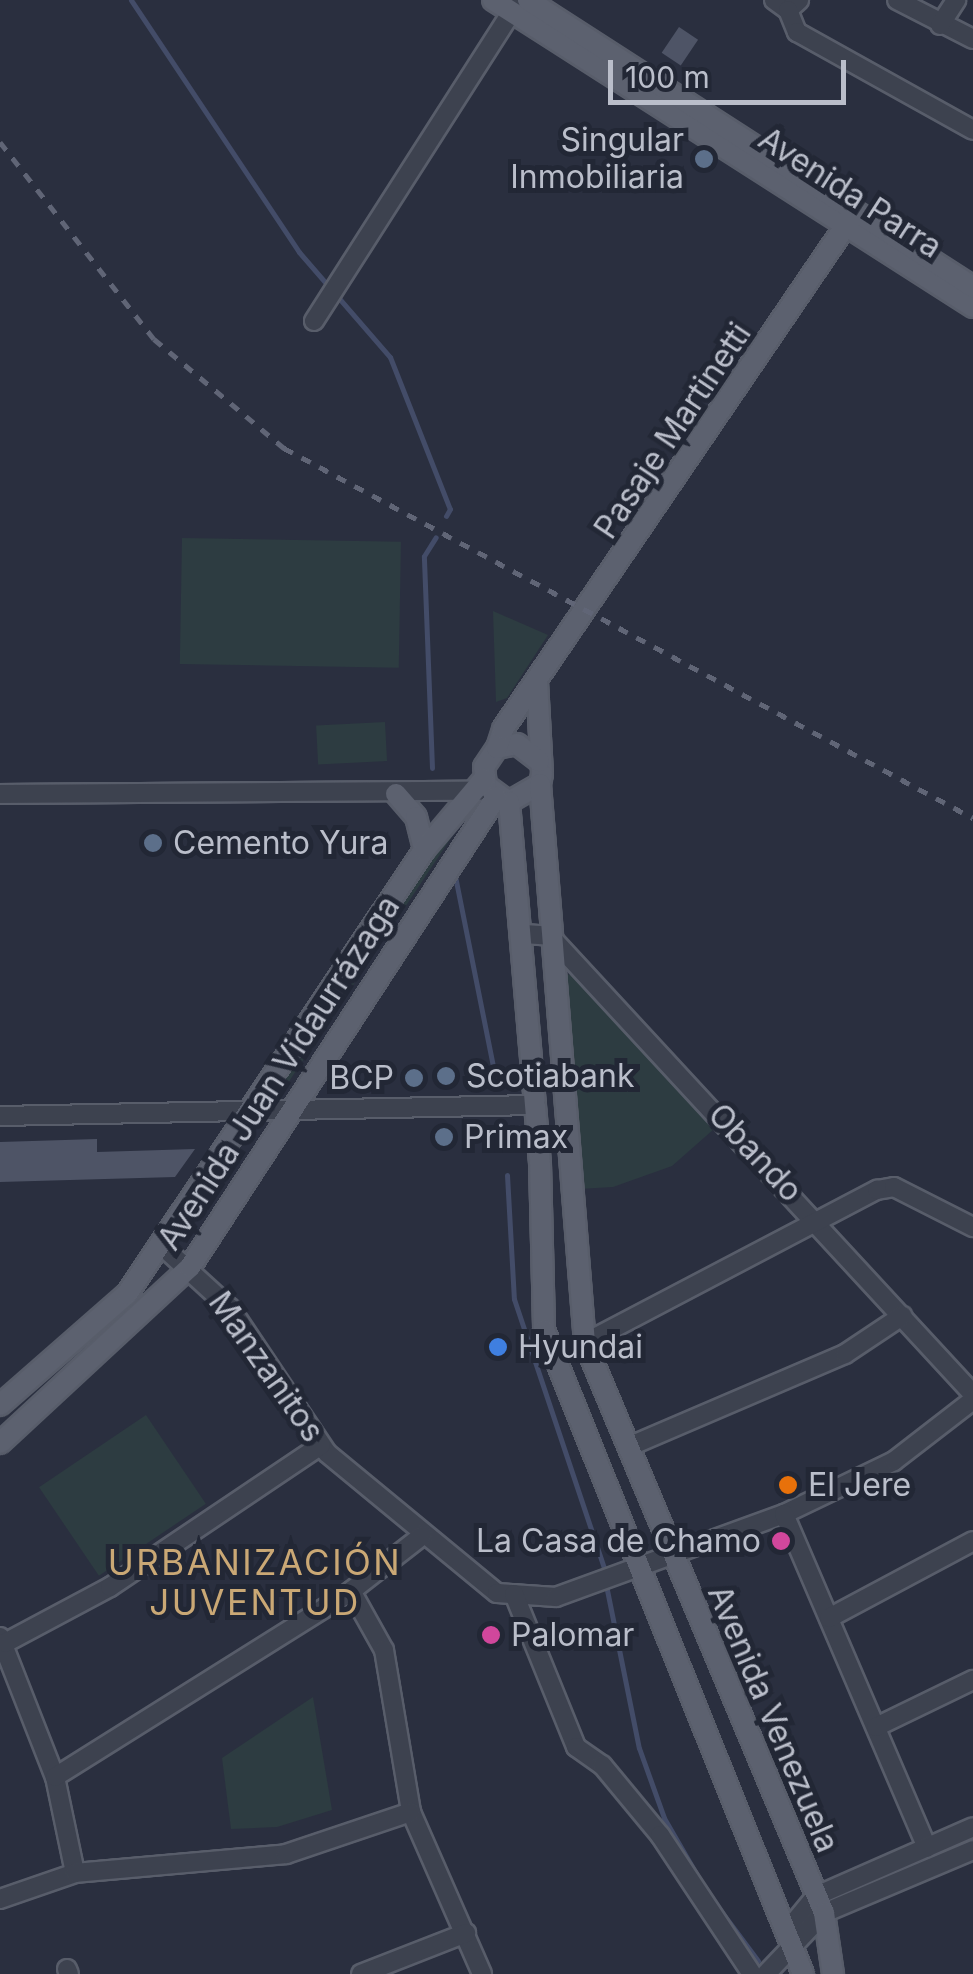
<!DOCTYPE html>
<meta charset="utf-8">
<style>
body{margin:0}
#map{position:relative;width:973px;height:1974px;overflow:hidden;background:#2a2f3f;font-family:Inter,sans-serif}
div>[style]{position:absolute}
.green>*{inset:0;background:#2d3c41;transform-origin:0 0}
.stream>*{height:5px;margin:-2.5px;padding:0 2.5px;transform-origin:2.5px;border-radius:2.5px;background:#434c68}
.building>*{inset:0;background:#4e5466;transform-origin:0 0}
.roads{filter:drop-shadow(2px 0 #585d6a) drop-shadow(-2px 0 #585d6a) drop-shadow(0 2px #585d6a) drop-shadow(0 -2px #585d6a)}
.minor>*{height:18px;margin:-9px;padding:0 9px;transform-origin:9px;border-radius:9px;background:#3d424f}
.major>*{height:20px;margin:-10px;padding:0 10px;transform-origin:10px;border-radius:10px;background:#5c616f}
.rail>*{height:5px;margin-top:-2.5px;transform-origin:0;background:repeating-linear-gradient(90deg,#606576 0 10px,transparent 0 20px)}
.dots>*{width:28px;height:28px;translate:-50% -50%;box-sizing:border-box;border:5px solid #222735;border-radius:50%}
span{translate:-50% -50%;white-space:nowrap;text-align:center;line-height:1.15;-webkit-text-stroke:10px #222735;paint-order:stroke}
.poi-label{font-size:32px;color:#babeca}
.right{translate:-100% -50%;text-align:right}
.left{translate:0 -50%;text-align:left}
.street-label{font-size:32px;color:#babeca}
.neighbourhood-label{font-size:35px;color:#caa875;letter-spacing:2.5px}
.scale{position:absolute;left:608px;top:60px;width:238px;height:45px;box-sizing:border-box;border:5px solid #babeca;border-top:0;padding-left:12px;font-size:30px;line-height:35px;white-space:nowrap;color:#babeca;-webkit-text-stroke:8px #222735;paint-order:stroke}
</style>
<div id="map">
<div class="green">
<i style="left:182px;top:538px;width:219px;height:126px;rotate:1deg"></i>
<i style="clip-path:polygon(493px 611px,548px 635px,507px 698px,496px 702px)"></i>
<i style="left:385px;top:722px;width:39px;height:69px;rotate:87deg"></i>
<i style="clip-path:polygon(467px 814px,286px 1086px,275px 1084px,424px 863px)"></i>
<i style="clip-path:polygon(579px 974px,714px 1129px,672px 1166px,613px 1187px,579px 1189px,565px 975px)"></i>
<i style="left:146px;top:1415px;width:107px;height:129px;rotate:56deg"></i>
<i style="clip-path:polygon(313px 1697px,332px 1810px,277px 1827px,231px 1829px,222px 1758px)"></i>
</div>
<div class="stream">
<i style="left:131px;top:0;width:303px;rotate:56.3deg"></i>
<i style="left:299px;top:252px;width:139px;rotate:49.1deg"></i>
<i style="left:390px;top:357px;width:163px;rotate:68.5deg"></i>
<i style="left:450px;top:509px;width:8px;rotate:120deg"></i>
<i style="left:432px;top:768px;width:212px;rotate:-92.2deg"></i>
<i style="left:424px;top:556px;width:22px;rotate:-58deg"></i>
<i style="left:455px;top:876px;width:210px;rotate:78.7deg"></i>
<i style="left:507px;top:1175px;width:124px;rotate:86.8deg"></i>
<i style="left:514px;top:1299px;width:290px;rotate:71.5deg"></i>
<i style="left:606px;top:1585px;width:166px;rotate:78.6deg"></i>
<i style="left:639px;top:1748px;width:74px;rotate:70.3deg"></i>
<i style="left:664px;top:1818px;width:74px;rotate:60deg"></i>
<i style="left:715px;top:1903px;width:72px;rotate:53.4deg"></i>
</div>
<div class="building">
<i style="left:679px;top:27px;width:23px;height:31px;rotate:34deg"></i>
<i style="clip-path:polygon(97px 1139px,97px 1152px,195px 1149px,175px 1177px,0 1182px,0 1142px)"></i>
</div>
<div class="roads">
<div class="minor">
<i style="left:774px;top:0;width:17px;rotate:36deg"></i>
<i style="left:788px;top:10px;width:15px;rotate:-42deg"></i>
<i style="left:897px;top:0;width:85px;rotate:27.2deg"></i>
<i style="left:788px;top:10px;width:24px;rotate:68deg"></i>
<i style="left:797px;top:32px;width:201px;rotate:29.1deg"></i>
<i style="left:940px;top:25px;width:30px;rotate:-57deg"></i>
<i style="left:314px;top:321px;width:381px;rotate:-57.4deg"></i>
<i style="left:0;top:794px;width:484px;rotate:-0.4deg"></i>
<i style="left:524px;top:934px;width:26px;rotate:4deg"></i>
<i style="left:550px;top:936px;width:623px;rotate:47.28deg"></i>
<i style="left:0;top:1116px;width:536px;rotate:-1.18deg"></i>
<i style="left:161px;top:1245px;width:93px;rotate:42.4deg"></i>
<i style="left:230px;top:1308px;width:174px;rotate:56.2deg"></i>
<i style="left:327px;top:1453px;width:220px;rotate:39.5deg"></i>
<i style="left:497px;top:1593px;width:59px;rotate:3.9deg"></i>
<i style="left:556px;top:1597px;width:243px;rotate:-20deg"></i>
<i style="left:784px;top:1514px;width:122px;rotate:-25.7deg"></i>
<i style="left:894px;top:1461px;width:100px;rotate:-37.7deg"></i>
<i style="left:585px;top:1343px;width:330px;rotate:-27.7deg"></i>
<i style="left:877px;top:1190px;width:17px;rotate:-10deg"></i>
<i style="left:894px;top:1187px;width:89px;rotate:26.9deg"></i>
<i style="left:628px;top:1447px;width:236px;rotate:-23.2deg"></i>
<i style="left:845px;top:1354px;width:69px;rotate:-33.7deg"></i>
<i style="left:784px;top:1514px;width:363px;rotate:66.8deg"></i>
<i style="left:351px;top:1591px;width:68px;rotate:60.8deg"></i>
<i style="left:384px;top:1650px;width:164px;rotate:80.5deg"></i>
<i style="left:411px;top:1812px;width:177px;rotate:66.3deg"></i>
<i style="left:514px;top:1594px;width:165px;rotate:67.9deg"></i>
<i style="left:576px;top:1747px;width:32px;rotate:35deg"></i>
<i style="left:602px;top:1765px;width:91px;rotate:50.4deg"></i>
<i style="left:660px;top:1835px;width:167px;rotate:56.5deg"></i>
<i style="left:829px;top:1618px;width:163px;rotate:-28.1deg"></i>
<i style="left:0;top:1637px;width:150px;rotate:68.6deg"></i>
<i style="left:55px;top:1777px;width:98px;rotate:78.2deg"></i>
<i style="left:5px;top:1643px;width:119px;rotate:-28.1deg"></i>
<i style="left:110px;top:1587px;width:254px;rotate:-33.9deg"></i>
<i style="left:876px;top:1727px;width:108px;rotate:-25.9deg"></i>
<i style="left:55px;top:1777px;width:350px;rotate:-32.1deg"></i>
<i style="left:351px;top:1591px;width:91px;rotate:-37.9deg"></i>
<i style="left:0;top:1899px;width:79px;rotate:-19.1deg"></i>
<i style="left:75px;top:1873px;width:212px;rotate:-5.1deg"></i>
<i style="left:286px;top:1854px;width:132px;rotate:-18.6deg"></i>
<i style="left:788px;top:1930px;width:44px;rotate:-50.5deg"></i>
<i style="left:816px;top:1896px;width:171px;rotate:-23.7deg"></i>
<i style="left:67px;top:1969px;width:5px;rotate:68deg"></i>
<i style="left:361px;top:1974px;width:113px;rotate:-21.3deg"></i>
<i style="left:766px;top:1974px;width:84px;rotate:-46.4deg"></i>
<i style="left:824px;top:1913px;width:162px;rotate:-22.9deg"></i>
</div>
<div class="major">
<i style="left:493px;top:0;width:570px;rotate:32.6deg"></i>
<i style="left:528px;top:0;width:530px;rotate:32.82deg"></i>
<i style="left:537px;top:681px;width:93px;rotate:86.9deg"></i>
<i style="left:542px;top:774px;width:10px;rotate:101deg"></i>
<i style="left:540px;top:784px;width:36px;rotate:150deg"></i>
<i style="left:509px;top:802px;width:29px;rotate:-144deg"></i>
<i style="left:486px;top:785px;width:18px;rotate:-96deg"></i>
<i style="left:484px;top:767px;width:23px;rotate:-56deg"></i>
<i style="left:497px;top:748px;width:20px;rotate:-11deg"></i>
<i style="left:517px;top:744px;width:28px;rotate:38deg"></i>
<i style="left:497px;top:748px;width:20px;rotate:-72deg"></i>
<i style="left:503px;top:729px;width:625px;rotate:-55.75deg"></i>
<i style="left:540px;top:784px;width:561px;rotate:85.4deg"></i>
<i style="left:585px;top:1343px;width:618px;rotate:67.25deg"></i>
<i style="left:824px;top:1913px;width:62px;rotate:81.6deg"></i>
<i style="left:396px;top:794px;width:30px;rotate:49deg"></i>
<i style="left:416px;top:817px;width:34px;rotate:76deg"></i>
<i style="left:509px;top:802px;width:362px;rotate:85.1deg"></i>
<i style="left:540px;top:1163px;width:167px;rotate:88.6deg"></i>
<i style="left:544px;top:1330px;width:694px;rotate:68.09deg"></i>
<i style="left:0;top:1405px;width:169px;rotate:-41.2deg"></i>
<i style="left:127px;top:1294px;width:534px;rotate:-56.22deg"></i>
<i style="left:424px;top:850px;width:93px;rotate:-49.8deg"></i>
<i style="left:0;top:1443px;width:259px;rotate:-42.8deg"></i>
<i style="left:190px;top:1267px;width:561px;rotate:-56.93deg"></i>
</div>
</div>
<div class="rail">
<i style="left:0;top:142px;width:250px;rotate:52deg"></i>
<i style="left:154px;top:339px;width:170px;rotate:40deg"></i>
<i style="left:284px;top:448px;width:782px;rotate:28.24deg"></i>
</div>
<div class="dots">
<i style="left:704px;top:159px;background:#5c6f8a"></i>
<i style="left:153px;top:843px;background:#5c6f8a"></i>
<i style="left:446px;top:1076px;background:#5c6f8a"></i>
<i style="left:414px;top:1078px;background:#5c6f8a"></i>
<i style="left:444px;top:1137px;background:#5c6f8a"></i>
<i style="left:498px;top:1347px;background:#3f7fe0"></i>
<i style="left:788px;top:1485px;background:#e8710a"></i>
<i style="left:781px;top:1541px;background:#d1479c"></i>
<i style="left:491px;top:1635px;background:#d1479c"></i>
</div>
<div class="poi-label">
<span class="right" style="left:684px;top:159px">Singular<br>Inmobiliaria</span>
<span class="left" style="left:173px;top:843px">Cemento Yura</span>
<span class="left" style="left:466px;top:1076px">Scotiabank</span>
<span class="right" style="left:394px;top:1078px">BCP</span>
<span class="left" style="left:464px;top:1137px">Primax</span>
<span class="left" style="left:518px;top:1347px">Hyundai</span>
<span class="left" style="left:808px;top:1485px">El Jere</span>
<span class="right" style="left:761px;top:1541px">La Casa de Chamo</span>
<span class="left" style="left:511px;top:1635px">Palomar</span>
</div>
<div class="street-label">
<span style="left:850px;top:193px;rotate:33deg">Avenida Parra</span>
<span style="left:673px;top:431px;rotate:-56deg">Pasaje Martinetti</span>
<span style="left:279px;top:1073px;rotate:-57deg">Avenida Juan Vidaurrázaga</span>
<span style="left:755px;top:1153px;rotate:47deg">Obando</span>
<span style="left:266px;top:1367px;rotate:55deg">Manzanitos</span>
<span style="left:773px;top:1719px;rotate:67deg">Avenida Venezuela</span>
</div>
<div class="neighbourhood-label">
<span style="left:255px;top:1582px">URBANIZACIÓN<br>JUVENTUD</span>
</div>
<div class="scale">100 m</div>
</div>
